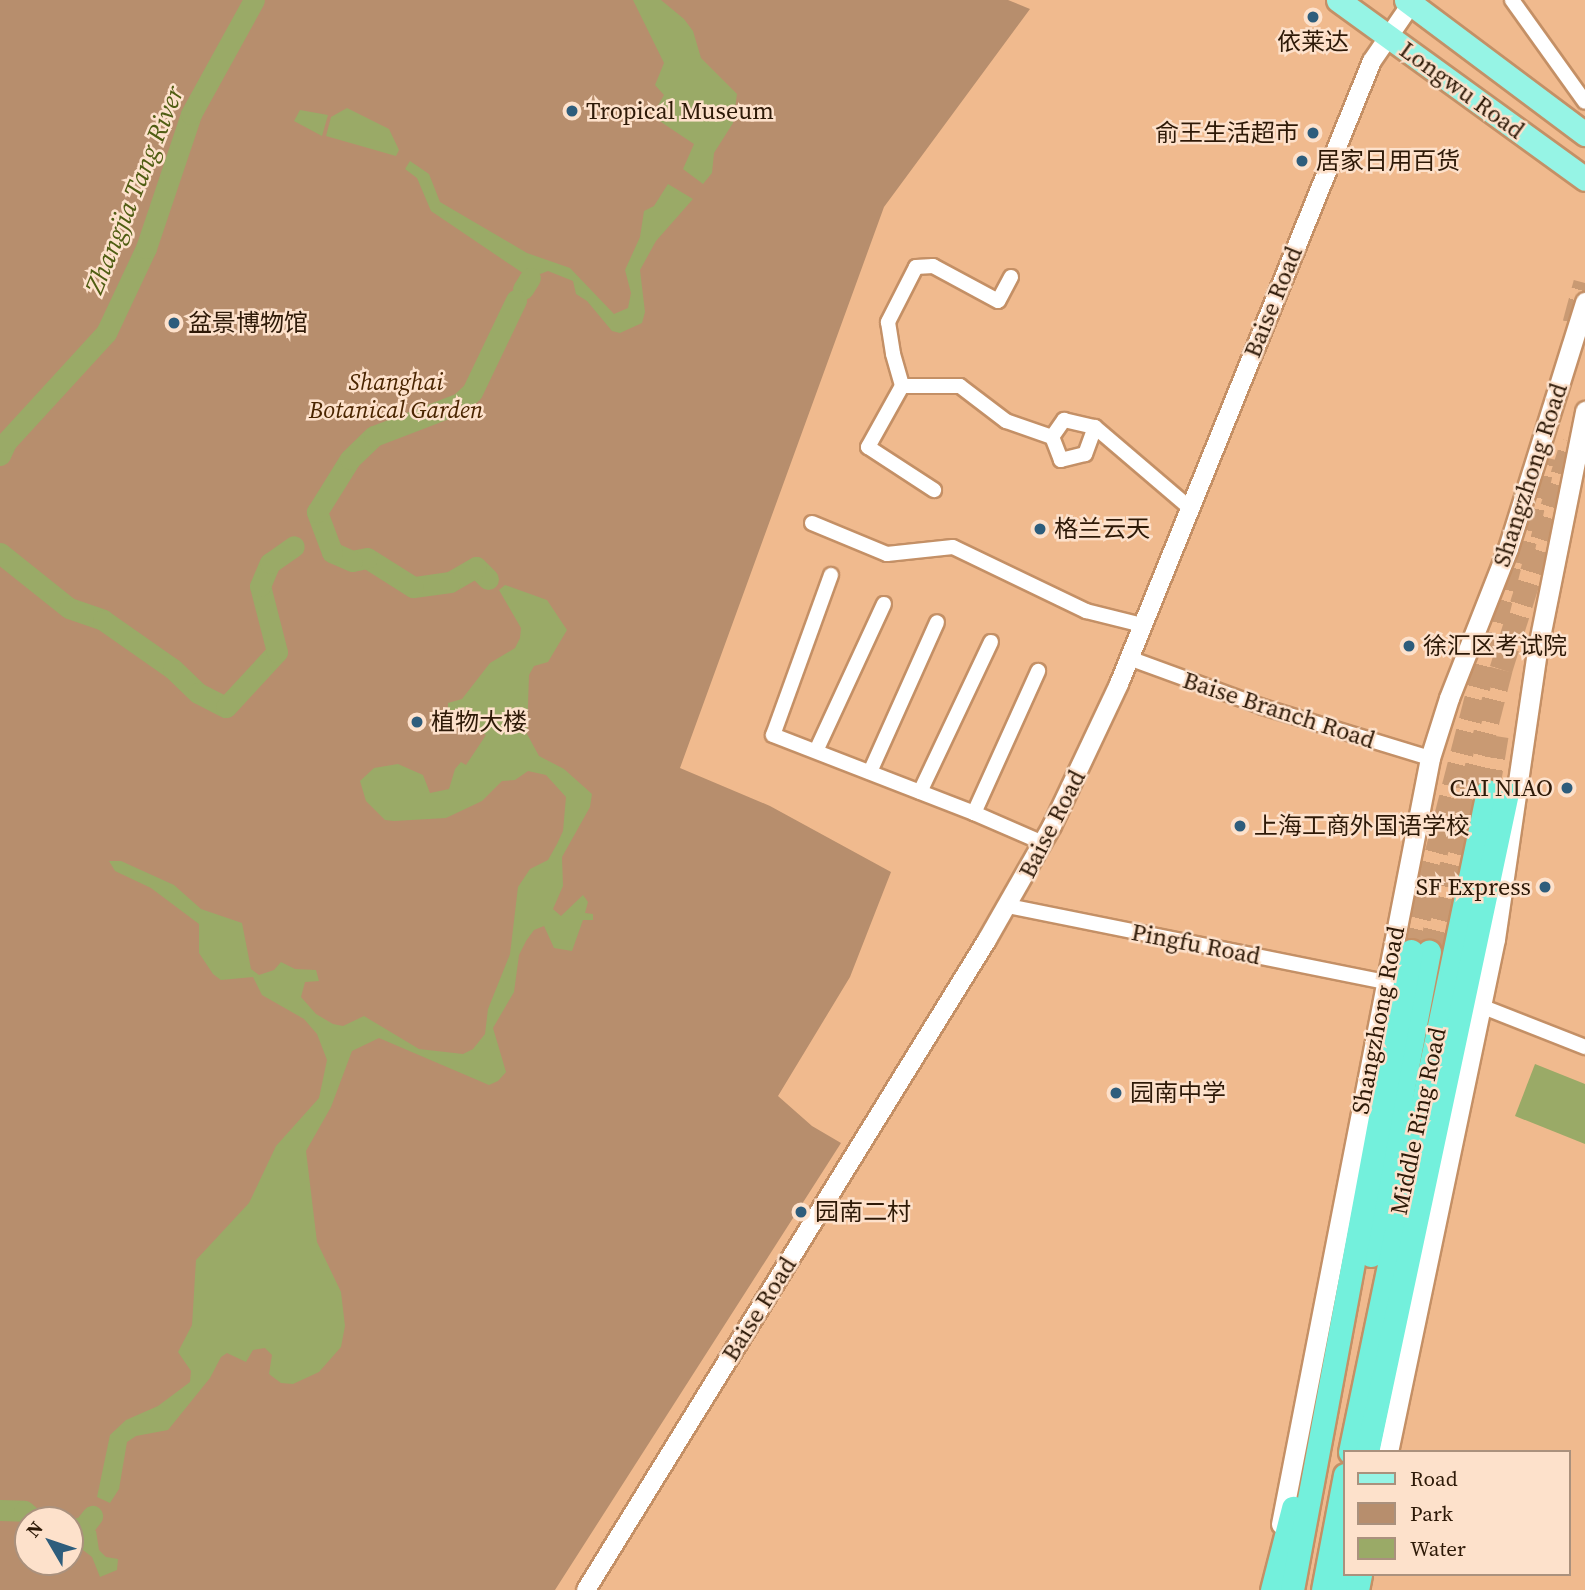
<!DOCTYPE html>
<meta charset="utf-8">
<style>
body{margin:0}
#map{position:relative;width:1585px;height:1590px;overflow:hidden;background:#f0ba8e;font-family:"Source Serif 4","Noto Sans SC",serif}
div>[style]{position:absolute}
.green>*{inset:0;background:#b78e6d}
.water>*{inset:0;background:#9aaa67}
.river>*{height:21px;margin:-10.5px;padding:0 10.5px;transform-origin:10.5px;border-radius:10.5px;background:#9aaa67}
.trunk-tunnel>*{height:23px;margin-top:-11.5px;transform-origin:0;background:repeating-linear-gradient(90deg,#c99a73 0 23px,transparent 0 34px)}
.roads{filter:drop-shadow(2px 0 #c49066) drop-shadow(-2px 0 #c49066) drop-shadow(0 2px #c49066) drop-shadow(0 -2px #c49066)}
.minor>*{height:14px;margin:-7px;padding:0 7px;transform-origin:7px;border-radius:7px;background:#fff}
.tertiary>*{height:18px;margin:-9px;padding:0 9px;transform-origin:9px;border-radius:9px;background:#fff}
.secondary>*{height:19px;margin:-9.5px;padding:0 9.5px;transform-origin:9.5px;border-radius:9.5px;background:#fff}
.primary>*{height:23px;margin:-11.5px;padding:0 11.5px;transform-origin:11.5px;border-radius:11.5px;background:#96f4e5}
.trunk>*{height:23px;margin:-11.5px;padding:0 11.5px;transform-origin:11.5px;border-radius:11.5px;background:#73f0dc}
.dots>*{width:19px;height:19px;translate:-50% -50%;box-sizing:border-box;border:4px solid #fde1cb;border-radius:50%}
span{translate:-50% -50%;white-space:nowrap;text-align:center;line-height:1.15;-webkit-text-stroke:5px #fde1cb;paint-order:stroke}
.poi-label{font-size:24px;color:#2d1907}
.left{translate:0 -50%;text-align:left}
.right{translate:-100% -50%;text-align:right}
.street-label{font-size:24px;color:#2d1907}
.park-label{font-size:24px;color:#4a2500;font-style:italic}
.water-label{font-size:26px;color:#4f5d12;font-style:italic}
.legend{position:absolute;left:1343px;top:1450px;width:228px;height:126px;box-sizing:border-box;background:#fde1cb;border:2px solid #aa917d;margin:0;padding:9px 12px;list-style:none;font-size:21px;color:#2d1907}
.legend li{display:flex;align-items:center;gap:14px;height:35px}
.legend b{width:35px;border:2px solid #aa917d}
.north{position:absolute;left:14px;top:1506px;width:70px;height:70px;box-sizing:border-box;background:#fde1cb;border:2px solid #aa917d;border-radius:50%;rotate:309deg;font-size:19px;font-weight:700;line-height:28px;text-align:center;color:#2d1907}
.north::after{content:'';display:block;margin:auto;width:24px;height:32px;background:#2e5d7c;clip-path:polygon(50% 0,100% 100%,50% 72%,0 100%)}
</style>
<div id="map">
<div class="green">
<i style="clip-path:polygon(evenodd,0 0,1008px 0,1030px 9px,884px 207px,680px 768px,770px 806px,891px 872px,850px 977px,778px 1096px,812px 1126px,841px 1143px,555px 1590px,0 1590px,0 0,28px 1520px,70px 1520px,70px 1562px,28px 1562px,28px 1520px)"></i>
</div>
<div class="water">
<i style="clip-path:polygon(633px 0,661px 0,684px 19px,693px 31px,701px 58px,737px 94px,733px 123px,714px 153px,712px 173px,703px 184px,683px 169px,694px 144px,652px 116px,664px 95px,655px 85px,664px 63px)"></i>
<i style="clip-path:polygon(347px 108px,389px 129px,399px 150px,396px 156px,326px 136px,331px 117px)"></i>
<i style="clip-path:polygon(300px 110px,328px 115px,322px 136px,294px 121px)"></i>
<i style="clip-path:polygon(410px 161px,429px 174px,440px 202px,527px 253px,570px 268px,614px 314px,628px 308px,631px 293px,625px 270px,640px 237px,644px 211px,654px 206px,668px 184px,693px 199px,656px 241px,640px 270px,645px 312px,642px 323px,620px 333px,612px 331px,587px 301px,576px 294px,573px 281px,548px 271px,530px 278px,431px 211px,417px 178px,405px 169px)"></i>
<i style="clip-path:polygon(505px 585px,547px 600px,567px 630px,548px 662px,534px 666px,529px 675px,527px 734px,539px 756px,564px 769px,592px 794px,590px 807px,562px 857px,563px 886px,553px 909px,561px 916px,583px 895px,588px 902px,585px 913px,593px 914px,593px 920px,583px 920px,572px 951px,554px 948px,544px 926px,534px 930px,526px 941px,519px 955px,514px 992px,493px 1028px,506px 1072px,498px 1081px,489px 1085px,379px 1038px,352px 1051px,331px 1107px,306px 1151px,317px 1242px,341px 1292px,345px 1326px,341px 1347px,319px 1372px,293px 1384px,281px 1383px,269px 1374px,272px 1355px,265px 1348px,253px 1350px,246px 1362px,227px 1353px,221px 1357px,210px 1378px,168px 1430px,136px 1436px,127px 1442px,119px 1489px,110px 1503px,97px 1497px,110px 1435px,126px 1420px,158px 1406px,190px 1382px,191px 1371px,178px 1352px,192px 1325px,196px 1260px,249px 1203px,276px 1146px,319px 1098px,327px 1060px,317px 1034px,304px 1019px,262px 995px,253px 977px,221px 980px,213px 974px,199px 953px,199px 924px,151px 888px,115px 871px,109px 861px,121px 861px,174px 885px,201px 909px,242px 923px,251px 969px,259px 975px,274px 970px,281px 962px,295px 969px,316px 970px,319px 981px,305px 982px,301px 997px,316px 1014px,333px 1024px,343px 1026px,364px 1016px,419px 1049px,463px 1054px,473px 1049px,485px 1034px,488px 1009px,510px 954px,518px 887px,530px 869px,548px 860px,557px 844px,563px 831px,566px 797px,546px 775px,528px 771px,515px 780px,502px 781px,482px 801px,446px 818px,394px 821px,385px 820px,366px 801px,360px 781px,374px 768px,398px 764px,423px 775px,430px 793px,449px 789px,455px 769px,461px 762px,466px 765px,486px 735px,448px 713px,448px 703px,462px 699px,490px 663px,515px 648px,520px 638px,521px 628px,499px 590px)"></i>
<i style="clip-path:polygon(1535px 1064px,1585px 1084px,1585px 1144px,1515px 1116px)"></i>
<i style="clip-path:polygon(78px 1518px,96px 1531px,99px 1550px,106px 1557px,118px 1559px,117px 1570px,100px 1577px,92px 1557px,83px 1550px,70px 1549px,70px 1520px,61px 1520px)"></i>
</div>
<div class="river">
<i style="left:523px;top:289px;width:13px;rotate:-58deg"></i>
<i style="left:0;top:455px;width:14px;rotate:-65deg"></i>
<i style="left:6px;top:442px;width:148px;rotate:-47.5deg"></i>
<i style="left:106px;top:333px;width:94px;rotate:-64.8deg"></i>
<i style="left:146px;top:248px;width:141px;rotate:-71.4deg"></i>
<i style="left:191px;top:114px;width:130px;rotate:-61.1deg"></i>
<i style="left:0;top:553px;width:88px;rotate:38.6deg"></i>
<i style="left:69px;top:608px;width:36px;rotate:19deg"></i>
<i style="left:103px;top:620px;width:85px;rotate:35deg"></i>
<i style="left:173px;top:669px;width:35px;rotate:44deg"></i>
<i style="left:198px;top:693px;width:31px;rotate:27deg"></i>
<i style="left:226px;top:707px;width:75px;rotate:-47.2deg"></i>
<i style="left:277px;top:652px;width:68px;rotate:-104.4deg"></i>
<i style="left:260px;top:586px;width:25px;rotate:-67deg"></i>
<i style="left:270px;top:563px;width:29px;rotate:-35deg"></i>
<i style="left:488px;top:579px;width:17px;rotate:-135deg"></i>
<i style="left:476px;top:567px;width:30px;rotate:150deg"></i>
<i style="left:450px;top:582px;width:37px;rotate:172deg"></i>
<i style="left:413px;top:587px;width:54px;rotate:-147.8deg"></i>
<i style="left:367px;top:558px;width:15px;rotate:169deg"></i>
<i style="left:352px;top:561px;width:22px;rotate:-156deg"></i>
<i style="left:332px;top:552px;width:43px;rotate:-110.6deg"></i>
<i style="left:317px;top:512px;width:62px;rotate:-58.1deg"></i>
<i style="left:350px;top:459px;width:33px;rotate:-44deg"></i>
<i style="left:374px;top:436px;width:92px;rotate:-21deg"></i>
<i style="left:460px;top:403px;width:16px;rotate:-43deg"></i>
<i style="left:472px;top:392px;width:102px;rotate:-64.4deg"></i>
<i style="left:0;top:1510px;width:24px;rotate:2deg"></i>
<i style="left:24px;top:1511px;width:14px;rotate:39deg"></i>
<i style="left:70px;top:1536px;width:8px;rotate:-14deg"></i>
<i style="left:78px;top:1534px;width:23px;rotate:-52deg"></i>
</div>
<div class="trunk-tunnel">
<i style="left:1574px;top:323px;width:42px;rotate:-75deg"></i>
<i style="left:1520px;top:563px;width:109px;rotate:-76.7deg"></i>
<i style="left:1488px;top:791px;width:56px;rotate:-80.7deg"></i>
<i style="left:1411px;top:951px;width:418px;rotate:-75.6deg"></i>
<i style="left:1429px;top:952px;width:292px;rotate:-75.7deg"></i>
<i style="left:1501px;top:669px;width:238px;rotate:-72.6deg"></i>
</div>
<div class="roads">
<div class="minor">
<i style="left:1512px;top:0;width:125px;rotate:54.4deg"></i>
<i style="left:1011px;top:277px;width:27px;rotate:118deg"></i>
<i style="left:998px;top:301px;width:74px;rotate:-151.7deg"></i>
<i style="left:933px;top:266px;width:17px;rotate:177deg"></i>
<i style="left:916px;top:267px;width:62px;rotate:117deg"></i>
<i style="left:888px;top:322px;width:32px;rotate:81deg"></i>
<i style="left:893px;top:354px;width:33px;rotate:74deg"></i>
<i style="left:902px;top:386px;width:58px"></i>
<i style="left:960px;top:386px;width:58px;rotate:37.3deg"></i>
<i style="left:1006px;top:421px;width:49px;rotate:19.2deg"></i>
<i style="left:902px;top:386px;width:70px;rotate:119.1deg"></i>
<i style="left:868px;top:447px;width:79px;rotate:33.1deg"></i>
<i style="left:1095px;top:427px;width:29px;rotate:110deg"></i>
<i style="left:1085px;top:454px;width:25px;rotate:166deg"></i>
<i style="left:1061px;top:460px;width:25px;rotate:-111deg"></i>
<i style="left:1052px;top:437px;width:21px;rotate:-55deg"></i>
<i style="left:1064px;top:420px;width:32px;rotate:13deg"></i>
<i style="left:1095px;top:427px;width:125px;rotate:40.5deg"></i>
<i style="left:812px;top:523px;width:81px;rotate:22.5deg"></i>
<i style="left:887px;top:554px;width:66px;rotate:-6.1deg"></i>
<i style="left:953px;top:547px;width:148px;rotate:25.7deg"></i>
<i style="left:1086px;top:611px;width:58px;rotate:14deg"></i>
<i style="left:831px;top:575px;width:170px;rotate:109.9deg"></i>
<i style="left:773px;top:735px;width:216px;rotate:21.2deg"></i>
<i style="left:974px;top:813px;width:156px;rotate:-65.7deg"></i>
<i style="left:1129px;top:658px;width:143px;rotate:20.1deg"></i>
<i style="left:1263px;top:707px;width:175px;rotate:17deg"></i>
<i style="left:816px;top:751px;width:162px;rotate:-65.2deg"></i>
<i style="left:870px;top:772px;width:164px;rotate:-65.9deg"></i>
<i style="left:920px;top:792px;width:166px;rotate:-64.7deg"></i>
<i style="left:974px;top:813px;width:75px;rotate:23.5deg"></i>
<i style="left:1008px;top:906px;width:385px;rotate:11.4deg"></i>
<i style="left:1481px;top:1006px;width:112px;rotate:21.5deg"></i>
</div>
<div class="tertiary">
<i style="left:586px;top:1590px;width:764px;rotate:-58.33deg"></i>
<i style="left:987px;top:940px;width:131px;rotate:-60.3deg"></i>
<i style="left:1052px;top:826px;width:157px;rotate:-64.7deg"></i>
<i style="left:1119px;top:684px;width:672px;rotate:-67.9deg"></i>
<i style="left:1372px;top:61px;width:69px;rotate:-55.6deg"></i>
</div>
<div class="secondary">
<i style="left:1388px;top:1452px;width:524px;rotate:-78.22deg"></i>
<i style="left:1495px;top:939px;width:290px;rotate:-81.7deg"></i>
<i style="left:1537px;top:652px;width:246px;rotate:-78.7deg"></i>
<i style="left:1281px;top:1524px;width:780px;rotate:-78.99deg"></i>
<i style="left:1430px;top:758px;width:63px;rotate:-72.4deg"></i>
<i style="left:1449px;top:698px;width:161px;rotate:-68.5deg"></i>
<i style="left:1508px;top:548px;width:258px;rotate:-72.6deg"></i>
</div>
<div class="primary">
<i style="left:1338px;top:0;width:305px;rotate:35.9deg"></i>
<i style="left:1406px;top:0;width:224px;rotate:36.8deg"></i>
</div>
<div class="trunk">
<i style="left:1371px;top:1255px;width:309px;rotate:-79.2deg"></i>
<i style="left:1350px;top:1452px;width:675px;rotate:-78.21deg"></i>
<i style="left:1367px;top:1452px;width:674px;rotate:-78.01deg"></i>
<i style="left:1272px;top:1590px;width:85px;rotate:-75.6deg"></i>
<i style="left:1292px;top:1590px;width:650px;rotate:-79.45deg"></i>
<i style="left:1323px;top:1590px;width:117px;rotate:-79.2deg"></i>
<i style="left:1337px;top:1590px;width:32px;rotate:-76deg"></i>
<i style="left:1357px;top:1590px;width:16px;rotate:-79deg"></i>
</div>
</div>
<div class="dots">
<i style="left:1313px;top:17px;background:#2e5d7c"></i>
<i style="left:572px;top:111px;background:#2e5d7c"></i>
<i style="left:1313px;top:133px;background:#2e5d7c"></i>
<i style="left:1302px;top:161px;background:#2e5d7c"></i>
<i style="left:174px;top:323px;background:#2e5d7c"></i>
<i style="left:1040px;top:529px;background:#2e5d7c"></i>
<i style="left:1409px;top:646px;background:#2e5d7c"></i>
<i style="left:417px;top:722px;background:#2e5d7c"></i>
<i style="left:1567px;top:788px;background:#2e5d7c"></i>
<i style="left:1240px;top:826px;background:#2e5d7c"></i>
<i style="left:1545px;top:887px;background:#2e5d7c"></i>
<i style="left:1116px;top:1093px;background:#2e5d7c"></i>
<i style="left:801px;top:1212px;background:#2e5d7c"></i>
</div>
<div class="poi-label">
<span style="left:1313px;top:42px">依莱达</span>
<span class="left" style="left:586px;top:111px">Tropical Museum</span>
<span class="right" style="left:1299px;top:133px">俞王生活超市</span>
<span class="left" style="left:1316px;top:161px">居家日用百货</span>
<span class="left" style="left:188px;top:323px">盆景博物馆</span>
<span class="left" style="left:1054px;top:529px">格兰云天</span>
<span class="left" style="left:1423px;top:646px">徐汇区考试院</span>
<span class="left" style="left:431px;top:722px">植物大楼</span>
<span class="right" style="left:1553px;top:788px">CAI NIAO</span>
<span class="left" style="left:1254px;top:826px">上海工商外国语学校</span>
<span class="right" style="left:1531px;top:887px">SF Express</span>
<span class="left" style="left:1130px;top:1093px">园南中学</span>
<span class="left" style="left:815px;top:1212px">园南二村</span>
</div>
<div class="street-label">
<span style="left:1462px;top:90px;rotate:36deg">Longwu Road</span>
<span style="left:1273px;top:302px;rotate:-68deg">Baise Road</span>
<span style="left:1530px;top:475px;rotate:-72deg">Shangzhong Road</span>
<span style="left:1279px;top:710px;rotate:18deg">Baise Branch Road</span>
<span style="left:1052px;top:824px;rotate:-63deg">Baise Road</span>
<span style="left:1196px;top:944px;rotate:11deg">Pingfu Road</span>
<span style="left:1378px;top:1020px;rotate:-79deg">Shangzhong Road</span>
<span style="left:1418px;top:1121px;rotate:-78deg">Middle Ring Road</span>
<span style="left:759px;top:1309px;rotate:-58deg">Baise Road</span>
</div>
<div class="park-label">
<span style="left:396px;top:396px">Shanghai<br>Botanical Garden</span>
</div>
<div class="water-label">
<span style="left:135px;top:190px;rotate:-68deg">Zhangjia Tang River</span>
</div>
<ul class="legend">
<li><b style="height:9px;background:#96f4e5"></b>Road</li>
<li><b style="height:19px;background:#b78e6d"></b>Park</li>
<li><b style="height:19px;background:#9aaa67"></b>Water</li>
</ul>
<div class="north">N</div>
</div>
